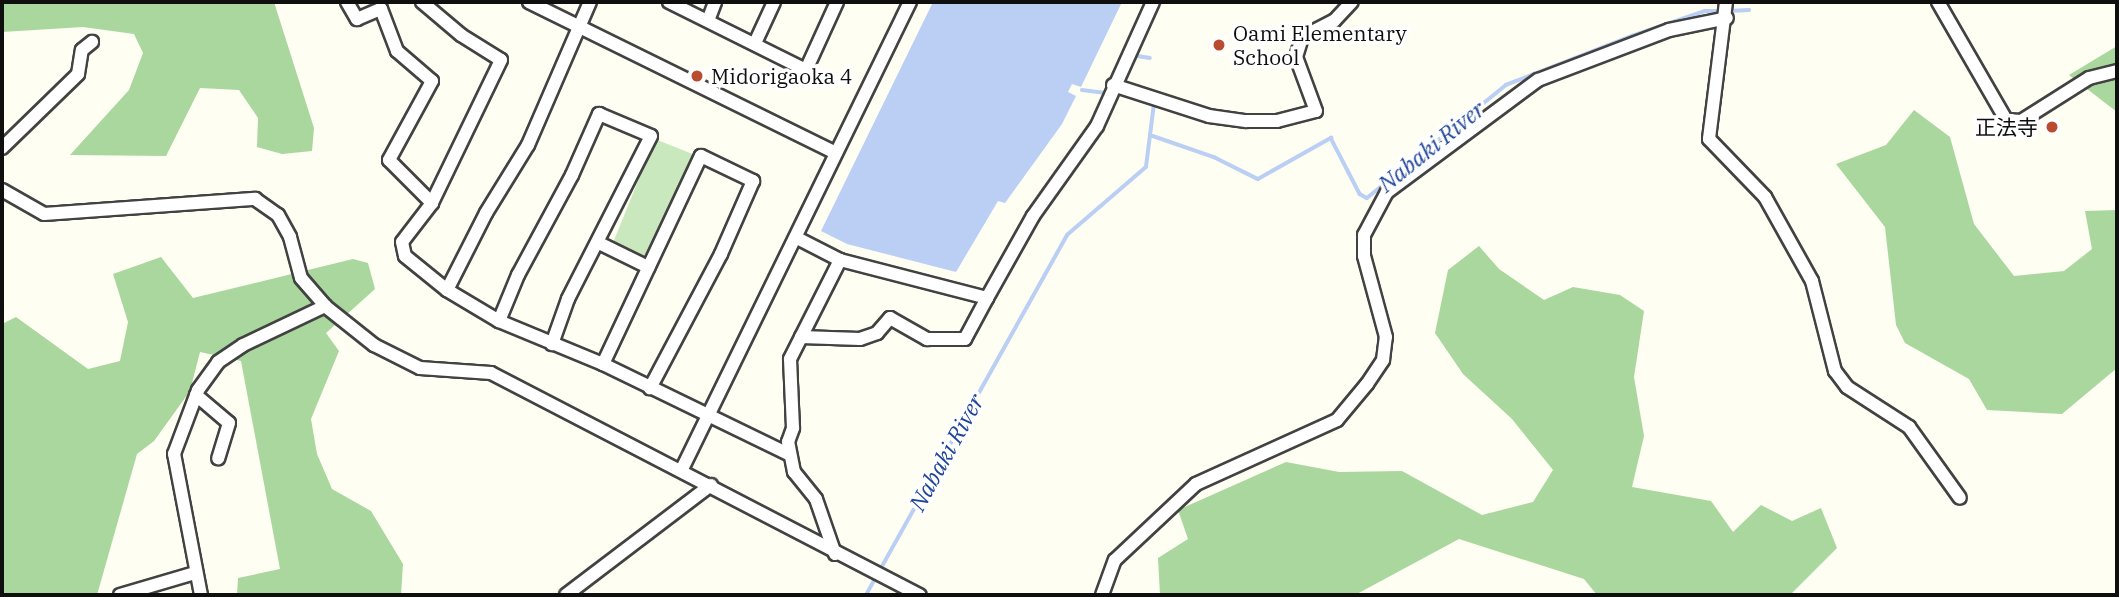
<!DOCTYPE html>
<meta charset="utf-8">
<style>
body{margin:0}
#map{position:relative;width:2119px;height:597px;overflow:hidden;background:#fefef3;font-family:"IBM Plex Serif","Noto Sans JP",serif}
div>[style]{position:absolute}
.green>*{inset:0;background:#c9e8bd;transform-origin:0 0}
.forest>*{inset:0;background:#a9d79e}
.water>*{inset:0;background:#bacff3}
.stream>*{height:3.5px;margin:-1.75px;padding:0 1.75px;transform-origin:1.75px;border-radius:1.75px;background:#bacff3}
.roads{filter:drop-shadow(2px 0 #424242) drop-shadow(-2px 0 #424242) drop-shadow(0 2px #424242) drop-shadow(0 -2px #424242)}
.minor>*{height:12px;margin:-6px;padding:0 6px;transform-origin:6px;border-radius:6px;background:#fff}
.dots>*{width:19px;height:19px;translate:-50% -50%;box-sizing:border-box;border:4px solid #fff;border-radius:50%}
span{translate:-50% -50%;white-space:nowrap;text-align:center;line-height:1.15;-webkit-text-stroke:7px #fff;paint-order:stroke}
.poi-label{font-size:21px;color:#0f0f0f}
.left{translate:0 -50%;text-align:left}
.right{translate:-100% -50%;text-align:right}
.water-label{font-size:23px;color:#1f459b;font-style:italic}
.frame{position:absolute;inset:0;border:4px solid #0f0f0f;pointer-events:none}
</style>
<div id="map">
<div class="green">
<i style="left:655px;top:139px;width:43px;height:113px;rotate:22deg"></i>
</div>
<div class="forest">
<i style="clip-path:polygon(2px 2px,274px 2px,314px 128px,312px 151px,282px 154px,257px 147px,258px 118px,239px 90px,200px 88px,166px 156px,70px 155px,129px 90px,143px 53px,134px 34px,83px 27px,2px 32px)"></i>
<i style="clip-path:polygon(2117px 46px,2117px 112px,2069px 75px)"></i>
<i style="clip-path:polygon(1914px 110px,1950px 137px,1974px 224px,2014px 276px,2064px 271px,2092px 249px,2085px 211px,2117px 210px,2117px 368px,2062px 414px,1987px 410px,1969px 379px,1905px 343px,1896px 325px,1885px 227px,1836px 164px,1886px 145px)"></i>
<i style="clip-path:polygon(1479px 246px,1499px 269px,1544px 300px,1573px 287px,1620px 295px,1644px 311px,1634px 377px,1644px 436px,1632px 487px,1711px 501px,1733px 532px,1761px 505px,1792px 521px,1821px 508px,1837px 548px,1790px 595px,1597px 595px,1584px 579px,1459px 539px,1355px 595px,1160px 595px,1158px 558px,1188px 539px,1178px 510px,1286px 462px,1339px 472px,1402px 471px,1482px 515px,1533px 502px,1553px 470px,1512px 419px,1463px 374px,1435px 333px,1448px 270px)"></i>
<i style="clip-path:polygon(161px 257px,193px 298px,353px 259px,368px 263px,375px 289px,326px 333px,339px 351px,311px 419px,317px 454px,332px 489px,371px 511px,403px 564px,401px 595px,237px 595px,238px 578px,280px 569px,241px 361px,200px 352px,190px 391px,154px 441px,137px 454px,97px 595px,2px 595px,2px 324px,16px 317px,88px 369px,120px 361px,128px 322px,113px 274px)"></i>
</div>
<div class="water">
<i style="clip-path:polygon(933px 2px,1122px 2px,1081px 87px,1072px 84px,1068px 92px,1076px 96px,1062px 124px,1005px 203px,998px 201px,956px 272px,847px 244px,821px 231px)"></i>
</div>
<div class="stream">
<i style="left:1729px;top:11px;width:20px;rotate:-3deg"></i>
<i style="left:1131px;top:55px;width:19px;rotate:9deg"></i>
<i style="left:1082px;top:90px;width:23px;rotate:7deg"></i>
<i style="left:1105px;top:93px;width:7px;rotate:-63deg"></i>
<i style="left:1153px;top:136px;width:65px;rotate:19deg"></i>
<i style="left:1214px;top:157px;width:49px;rotate:26.6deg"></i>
<i style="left:1258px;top:179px;width:84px;rotate:-29.3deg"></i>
<i style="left:1331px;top:138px;width:63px;rotate:62.6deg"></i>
<i style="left:1360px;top:194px;width:8px;rotate:30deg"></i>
<i style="left:1367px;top:198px;width:179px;rotate:-39.1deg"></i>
<i style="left:1506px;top:85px;width:135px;rotate:-21.3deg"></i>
<i style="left:1632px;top:36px;width:77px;rotate:-18.9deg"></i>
<i style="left:1705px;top:11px;width:17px"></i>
<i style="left:866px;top:595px;width:412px;rotate:-60.8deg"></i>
<i style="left:1067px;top:235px;width:104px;rotate:-40.7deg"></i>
<i style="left:1146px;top:167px;width:64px;rotate:-82.8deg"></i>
</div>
<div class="roads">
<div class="minor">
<i style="left:347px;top:2px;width:20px;rotate:60deg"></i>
<i style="left:357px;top:19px;width:26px;rotate:-23deg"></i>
<i style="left:381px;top:9px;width:45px;rotate:69.1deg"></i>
<i style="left:397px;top:51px;width:46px;rotate:40.6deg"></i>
<i style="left:432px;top:81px;width:90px;rotate:118.6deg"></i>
<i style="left:389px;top:160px;width:61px;rotate:45deg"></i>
<i style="left:422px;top:2px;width:51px;rotate:40.2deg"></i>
<i style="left:461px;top:35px;width:47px;rotate:32deg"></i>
<i style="left:501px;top:60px;width:159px;rotate:115.8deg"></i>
<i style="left:432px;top:203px;width:49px;rotate:127.6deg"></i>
<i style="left:402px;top:242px;width:14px;rotate:78deg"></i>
<i style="left:405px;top:256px;width:54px;rotate:39deg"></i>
<i style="left:447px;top:290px;width:61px;rotate:30.8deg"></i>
<i style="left:499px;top:321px;width:113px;rotate:22.5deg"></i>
<i style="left:603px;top:364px;width:206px;rotate:25.9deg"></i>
<i style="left:529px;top:2px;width:342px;rotate:26.2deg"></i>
<i style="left:669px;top:2px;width:153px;rotate:26.4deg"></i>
<i style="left:806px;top:70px;width:75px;rotate:-65.5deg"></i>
<i style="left:1726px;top:2px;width:138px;rotate:97.1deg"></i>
<i style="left:1709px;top:139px;width:81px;rotate:46deg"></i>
<i style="left:1765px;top:197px;width:96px;rotate:60.8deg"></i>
<i style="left:1812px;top:281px;width:93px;rotate:75.7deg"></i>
<i style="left:1835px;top:371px;width:20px;rotate:53deg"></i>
<i style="left:1847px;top:387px;width:74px;rotate:32.8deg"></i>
<i style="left:1909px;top:427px;width:87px;rotate:54.3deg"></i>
<i style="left:1938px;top:2px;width:136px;rotate:60deg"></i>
<i style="left:2006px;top:120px;width:15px;rotate:4deg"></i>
<i style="left:2021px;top:121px;width:80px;rotate:-32.3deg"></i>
<i style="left:2089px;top:78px;width:29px;rotate:-14deg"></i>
<i style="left:709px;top:18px;width:17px;rotate:-69deg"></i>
<i style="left:756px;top:41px;width:43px;rotate:-65.2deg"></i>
<i style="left:1113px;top:85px;width:101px;rotate:17.9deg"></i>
<i style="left:1209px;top:116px;width:37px;rotate:8deg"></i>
<i style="left:1246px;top:121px;width:31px"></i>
<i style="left:1277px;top:121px;width:40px;rotate:-14.4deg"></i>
<i style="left:1316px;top:111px;width:58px;rotate:-110.3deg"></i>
<i style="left:1296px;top:57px;width:21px;rotate:-73deg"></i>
<i style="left:1302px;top:37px;width:36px;rotate:-27deg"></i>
<i style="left:1334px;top:21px;width:26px;rotate:-47deg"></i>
<i style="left:2px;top:148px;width:106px;rotate:-44.2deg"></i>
<i style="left:78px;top:74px;width:24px;rotate:-81deg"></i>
<i style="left:82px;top:50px;width:13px;rotate:-39deg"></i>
<i style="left:2px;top:190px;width:48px;rotate:29.7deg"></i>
<i style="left:44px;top:214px;width:212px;rotate:-4.1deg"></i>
<i style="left:255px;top:199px;width:28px;rotate:35deg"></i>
<i style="left:278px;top:215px;width:25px;rotate:61deg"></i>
<i style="left:290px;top:237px;width:42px;rotate:75deg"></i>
<i style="left:301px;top:278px;width:37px;rotate:49deg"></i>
<i style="left:325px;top:306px;width:63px;rotate:38.5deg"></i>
<i style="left:374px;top:345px;width:51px;rotate:26.6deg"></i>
<i style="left:420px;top:368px;width:71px;rotate:4deg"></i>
<i style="left:491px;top:373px;width:483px;rotate:27.4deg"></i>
<i style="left:797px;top:238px;width:48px;rotate:27.1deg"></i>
<i style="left:840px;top:260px;width:152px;rotate:14.5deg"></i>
<i style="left:987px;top:298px;width:94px;rotate:-60.7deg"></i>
<i style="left:1033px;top:216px;width:110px;rotate:-54.6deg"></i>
<i style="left:1097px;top:126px;width:136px;rotate:-65.7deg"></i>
<i style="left:599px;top:243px;width:55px;rotate:26.1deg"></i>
<i style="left:447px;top:290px;width:86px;rotate:-63.1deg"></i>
<i style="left:486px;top:213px;width:80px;rotate:-58.3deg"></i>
<i style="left:528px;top:145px;width:156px;rotate:-66.6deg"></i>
<i style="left:499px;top:321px;width:50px;rotate:-67.6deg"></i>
<i style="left:518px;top:275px;width:114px;rotate:-61.6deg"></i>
<i style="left:572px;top:175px;width:67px;rotate:-66.1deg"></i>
<i style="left:599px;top:114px;width:56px;rotate:22.9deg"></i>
<i style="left:651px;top:136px;width:183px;rotate:117deg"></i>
<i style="left:568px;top:299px;width:48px;rotate:109.6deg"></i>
<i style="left:801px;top:337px;width:59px;rotate:1.9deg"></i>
<i style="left:860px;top:339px;width:18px;rotate:-19deg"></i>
<i style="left:877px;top:333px;width:20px;rotate:-49deg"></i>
<i style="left:890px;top:318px;width:43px;rotate:29.6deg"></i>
<i style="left:927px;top:339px;width:38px"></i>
<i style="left:965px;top:339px;width:47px;rotate:-61.8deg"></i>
<i style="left:603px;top:364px;width:230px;rotate:-64.8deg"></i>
<i style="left:701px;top:156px;width:58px;rotate:25.7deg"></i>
<i style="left:753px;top:181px;width:80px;rotate:113.7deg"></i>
<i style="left:721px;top:254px;width:152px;rotate:117.9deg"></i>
<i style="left:196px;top:395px;width:43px;rotate:40.3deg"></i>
<i style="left:229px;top:423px;width:37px;rotate:107deg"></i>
<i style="left:682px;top:469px;width:520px;rotate:-63.98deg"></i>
<i style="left:835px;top:554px;width:58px;rotate:-109.1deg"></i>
<i style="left:816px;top:499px;width:35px;rotate:-129deg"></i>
<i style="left:794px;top:472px;width:31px;rotate:-101deg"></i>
<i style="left:788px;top:442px;width:15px;rotate:-70deg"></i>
<i style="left:793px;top:428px;width:69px;rotate:-92.5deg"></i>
<i style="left:790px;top:359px;width:111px;rotate:-63.2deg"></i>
<i style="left:120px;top:595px;width:78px;rotate:-16.3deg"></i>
<i style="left:201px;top:595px;width:144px;rotate:-100.8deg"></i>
<i style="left:174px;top:454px;width:68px;rotate:-69.4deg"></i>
<i style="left:198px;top:390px;width:34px;rotate:-54deg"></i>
<i style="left:218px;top:362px;width:30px;rotate:-34deg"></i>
<i style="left:243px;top:345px;width:91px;rotate:-25.4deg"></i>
<i style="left:566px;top:595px;width:182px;rotate:-37.2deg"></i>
<i style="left:1102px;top:595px;width:37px;rotate:-70deg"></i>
<i style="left:1115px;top:560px;width:111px;rotate:-43.2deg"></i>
<i style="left:1196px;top:484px;width:155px;rotate:-24.4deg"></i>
<i style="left:1337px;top:420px;width:47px;rotate:-50.2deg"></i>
<i style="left:1367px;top:384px;width:29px;rotate:-56deg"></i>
<i style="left:1383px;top:360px;width:23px;rotate:-83deg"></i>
<i style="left:1386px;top:337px;width:84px;rotate:-105.2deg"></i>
<i style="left:1364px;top:256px;width:21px;rotate:-90deg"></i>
<i style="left:1364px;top:235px;width:49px;rotate:-61.9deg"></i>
<i style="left:1387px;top:192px;width:188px;rotate:-36.6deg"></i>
<i style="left:1538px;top:80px;width:140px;rotate:-20.9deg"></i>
<i style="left:1669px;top:30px;width:59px;rotate:-11.7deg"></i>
</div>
</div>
<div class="dots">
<i style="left:1219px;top:45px;background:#b94b2e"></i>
<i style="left:697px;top:76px;background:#b94b2e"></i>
<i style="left:2052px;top:127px;background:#b94b2e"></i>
</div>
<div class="poi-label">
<span class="left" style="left:1233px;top:45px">Oami Elementary<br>School</span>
<span class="left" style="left:711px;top:76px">Midorigaoka 4</span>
<span class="right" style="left:2038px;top:127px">正法寺</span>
</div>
<div class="water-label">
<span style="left:1431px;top:146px;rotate:-39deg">Nabaki River</span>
<span style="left:946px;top:452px;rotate:-61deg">Nabaki River</span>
</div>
<div class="frame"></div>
</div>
